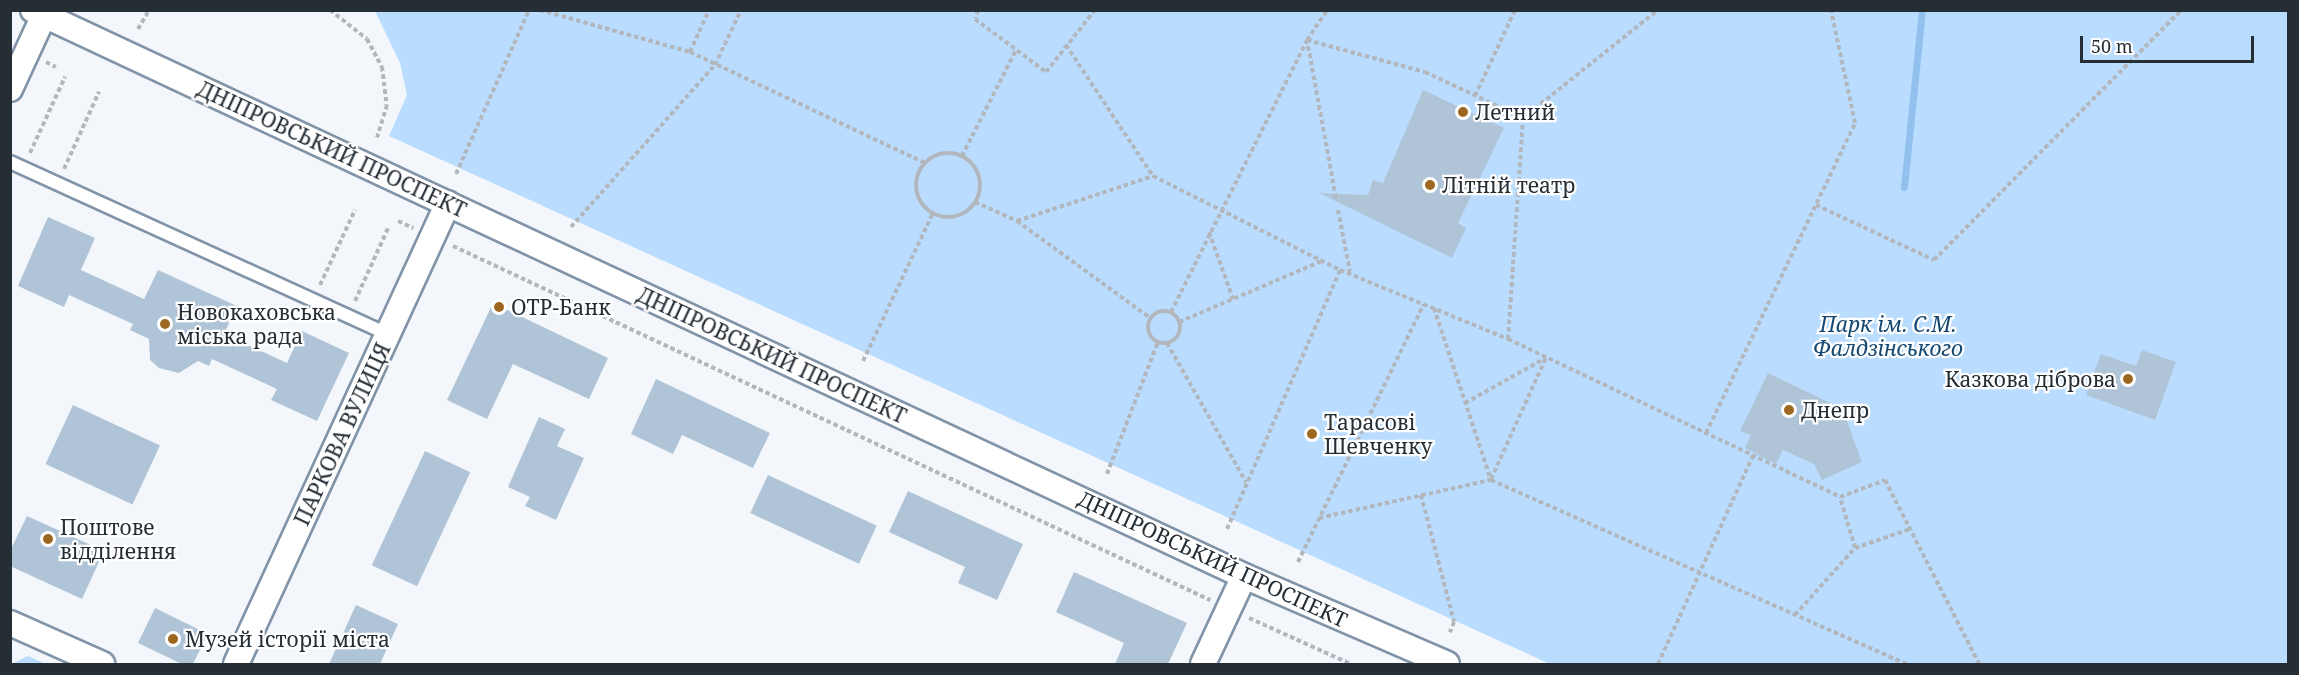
<!DOCTYPE html>
<meta charset="utf-8">
<style>
body{margin:0}
#map{position:relative;width:2299px;height:675px;overflow:hidden;background:#f3f7fb;font-family:"Noto Serif",serif}
div>[style]{position:absolute}
.green>*{inset:0;background:#baddff}
.stream>*{height:7px;margin:-3.5px;padding:0 3.5px;transform-origin:3.5px;border-radius:3.5px;background:#92c1ef}
.building>*{inset:0;background:#b0c4d8;transform-origin:0 0}
.path>*{height:4px;margin-top:-2px;transform-origin:0;background:repeating-linear-gradient(90deg,#b2b7bd 0 4.5px,transparent 0 7.5px)}
.path>.ring{margin:-2px;padding:0;box-sizing:content-box;background:none;border:4px solid #b2b7bd;border-radius:50%}
.roads{filter:drop-shadow(2px 0 #8194a7) drop-shadow(-2px 0 #8194a7) drop-shadow(0 2px #8194a7) drop-shadow(0 -2px #8194a7)}
.lane>*{height:12px;margin:-6px;padding:0 6px;transform-origin:6px;border-radius:6px;background:#fff}
.street>*{height:24px;margin:-12px;padding:0 12px;transform-origin:12px;border-radius:12px;background:#fff}
.dots>*{width:16px;height:16px;translate:-50% -50%;box-sizing:border-box;border:3px solid #fff;border-radius:50%}
span{translate:-50% -50%;white-space:nowrap;text-align:center;line-height:1.15;-webkit-text-stroke:4.5px #fff;paint-order:stroke}
.poi-label{font-size:21px;color:#252d35}
.left{translate:0 -50%;text-align:left}
.right{translate:-100% -50%;text-align:right}
.street-label{font-size:21px;color:#252d35}
.park-label{font-size:21px;color:#144872;font-style:italic}
.frame{position:absolute;inset:0;border:12px solid #252d35;pointer-events:none}
.scale{position:absolute;left:2080px;top:36px;width:174px;height:27px;box-sizing:border-box;border:3px solid #252d35;border-top:0;padding-left:8px;font-size:18px;line-height:21px;white-space:nowrap;color:#252d35;-webkit-text-stroke:4px #fff;paint-order:stroke}
</style>
<div id="map">
<div class="green">
<i style="clip-path:polygon(375px 11px,2288px 11px,2288px 664px,1550px 664px,389px 136px,407px 95px,400px 63px)"></i>
<i style="clip-path:polygon(28px 656px,46px 664px,11px 664px)"></i>
</div>
<div class="stream">
<i style="left:1904px;top:187px;width:178px;rotate:-84.2deg"></i>
</div>
<div class="building">
<i style="clip-path:polygon(1423px 90px,1504px 128px,1458px 223px,1466px 228px,1452px 258px,1319px 193px,1368px 195px,1373px 180px,1383px 183px)"></i>
<i style="clip-path:polygon(48px 217px,95px 238px,81px 270px,144px 299px,158px 270px,237px 306px,224px 334px,287px 363px,302px 331px,349px 353px,317px 421px,271px 400px,277px 389px,212px 359px,209px 366px,198px 361px,179px 373px,159px 368px,150px 360px,149px 339px,130px 330px,133px 324px,69px 295px,64px 307px,18px 286px)"></i>
<i style="clip-path:polygon(493px 303px,608px 358px,589px 399px,513px 364px,487px 419px,447px 400px)"></i>
<i style="clip-path:polygon(2142px 350px,2176px 362px,2155px 420px,2086px 395px,2101px 354px,2136px 366px)"></i>
<i style="clip-path:polygon(1768px 373px,1832px 404px,1847px 421px,1862px 462px,1822px 480px,1814px 464px,1783px 450px,1776px 464px,1745px 448px,1751px 435px,1740px 431px)"></i>
<i style="clip-path:polygon(656px 379px,770px 433px,753px 468px,682px 435px,673px 454px,631px 434px)"></i>
<i style="left:73px;top:405px;width:96px;height:65px;rotate:25deg"></i>
<i style="clip-path:polygon(539px 417px,565px 429px,557px 446px,584px 458px,556px 520px,525px 506px,530px 497px,508px 487px)"></i>
<i style="left:425px;top:451px;width:50px;height:126px;rotate:25deg"></i>
<i style="left:768px;top:475px;width:120px;height:42px;rotate:25deg"></i>
<i style="clip-path:polygon(908px 491px,1023px 544px,997px 600px,958px 583px,965px 567px,889px 532px)"></i>
<i style="clip-path:polygon(27px 516px,104px 551px,82px 599px,10px 566px,10px 551px)"></i>
<i style="clip-path:polygon(1074px 572px,1187px 623px,1168px 664px,1115px 664px,1124px 643px,1056px 612px)"></i>
<i style="clip-path:polygon(356px 605px,398px 624px,380px 664px,329px 664px)"></i>
<i style="clip-path:polygon(155px 608px,208px 634px,193px 664px,182px 664px,138px 643px)"></i>
</div>
<div class="path">
<i style="left:330px;top:10px;width:47px;rotate:38.1deg"></i>
<i style="left:367px;top:39px;width:32px;rotate:62deg"></i>
<i style="left:382px;top:67px;width:38px;rotate:83deg"></i>
<i style="left:387px;top:105px;width:34px;rotate:107deg"></i>
<i style="left:540px;top:10px;width:156px;rotate:15.6deg"></i>
<i style="left:690px;top:52px;width:260px;rotate:25.3deg"></i>
<i style="left:978px;top:10px;width:9px;rotate:108deg"></i>
<i style="left:975px;top:19px;width:89px;rotate:36.7deg"></i>
<i style="left:1046px;top:72px;width:79px;rotate:-51.7deg"></i>
<i style="left:138px;top:29px;width:22px;rotate:-60deg"></i>
<i style="left:1066px;top:45px;width:157px;rotate:56.4deg"></i>
<i style="left:690px;top:52px;width:46px;rotate:-65.7deg"></i>
<i style="left:46px;top:62px;width:11px;rotate:27deg"></i>
<i style="left:1475px;top:96px;width:95px;rotate:-65.1deg"></i>
<i style="left:30px;top:153px;width:84px;rotate:-65.3deg"></i>
<i class="ring" style="left:916px;top:153px;width:60px;height:60px"></i>
<i style="left:962px;top:156px;width:119px;rotate:-63deg"></i>
<i style="left:64px;top:169px;width:85px;rotate:-65.6deg"></i>
<i style="left:456px;top:174px;width:180px;rotate:-66deg"></i>
<i style="left:1336px;top:198px;width:161px;rotate:-100.4deg"></i>
<i style="left:1307px;top:40px;width:122px;rotate:15.2deg"></i>
<i style="left:1425px;top:72px;width:108px;rotate:25.1deg"></i>
<i style="left:975px;top:202px;width:46px;rotate:24.3deg"></i>
<i style="left:1017px;top:221px;width:165px;rotate:36.1deg"></i>
<i style="left:1816px;top:205px;width:130px;rotate:25deg"></i>
<i style="left:1934px;top:260px;width:351px;rotate:-45.3deg"></i>
<i style="left:1338px;top:210px;width:63px;rotate:79deg"></i>
<i style="left:398px;top:221px;width:17px;rotate:25deg"></i>
<i style="left:1017px;top:221px;width:143px;rotate:-18.3deg"></i>
<i style="left:1153px;top:176px;width:209px;rotate:26.7deg"></i>
<i style="left:1340px;top:270px;width:182px;rotate:22.3deg"></i>
<i style="left:1508px;top:339px;width:368px;rotate:25.4deg"></i>
<i style="left:571px;top:227px;width:217px;rotate:-48.4deg"></i>
<i style="left:715px;top:65px;width:61px;rotate:-64.7deg"></i>
<i style="left:1209px;top:232px;width:71px;rotate:70.3deg"></i>
<i style="left:453px;top:246px;width:836px;rotate:25.06deg"></i>
<i style="left:320px;top:285px;width:83px;rotate:-65deg"></i>
<i style="left:355px;top:301px;width:82px;rotate:-65.6deg"></i>
<i style="left:1434px;top:308px;width:181px;rotate:71.7deg"></i>
<i class="ring" style="left:1148px;top:311px;width:28px;height:28px"></i>
<i style="left:1171px;top:312px;width:304px;rotate:-63.4deg"></i>
<i style="left:1307px;top:40px;width:36px;rotate:-56deg"></i>
<i style="left:1179px;top:322px;width:155px;rotate:-23.1deg"></i>
<i style="left:1508px;top:339px;width:222px;rotate:-86.1deg"></i>
<i style="left:1523px;top:118px;width:173px;rotate:-38.7deg"></i>
<i style="left:1167px;top:343px;width:160px;rotate:60.4deg"></i>
<i style="left:863px;top:361px;width:164px;rotate:-64.7deg"></i>
<i style="left:1465px;top:403px;width:93px;rotate:-29.1deg"></i>
<i style="left:1706px;top:433px;width:344px;rotate:-64.3deg"></i>
<i style="left:1855px;top:123px;width:116px;rotate:-102deg"></i>
<i style="left:1107px;top:474px;width:142px;rotate:-68.9deg"></i>
<i style="left:1491px;top:479px;width:133px;rotate:-65.6deg"></i>
<i style="left:1421px;top:495px;width:131px;rotate:75.4deg"></i>
<i style="left:1454px;top:622px;width:11px;rotate:112deg"></i>
<i style="left:1319px;top:518px;width:176px;rotate:-12.5deg"></i>
<i style="left:1491px;top:480px;width:455px;rotate:23.9deg"></i>
<i style="left:1227px;top:529px;width:283px;rotate:-66.4deg"></i>
<i style="left:1855px;top:548px;width:53px;rotate:-106.4deg"></i>
<i style="left:1840px;top:497px;width:48px;rotate:-20.7deg"></i>
<i style="left:1885px;top:480px;width:207px;rotate:62.9deg"></i>
<i style="left:1298px;top:562px;width:287px;rotate:-64deg"></i>
<i style="left:1795px;top:615px;width:90px;rotate:-48.2deg"></i>
<i style="left:1855px;top:548px;width:58px;rotate:-19.1deg"></i>
<i style="left:1249px;top:618px;width:112px;rotate:24.3deg"></i>
<i style="left:1658px;top:664px;width:229px;rotate:-65.5deg"></i>
</div>
<div class="roads">
<div class="lane">
<i style="left:10px;top:162px;width:415px;rotate:24.5deg"></i>
</div>
<div class="street">
<i style="left:33px;top:10px;width:1337px;rotate:25.05deg"></i>
<i style="left:1244px;top:576px;width:221px;rotate:23.4deg"></i>
<i style="left:10px;top:89px;width:81px;rotate:-65.3deg"></i>
<i style="left:10px;top:623px;width:101px;rotate:24deg"></i>
<i style="left:236px;top:664px;width:507px;rotate:-65.3deg"></i>
<i style="left:1203px;top:664px;width:97px;rotate:-65deg"></i>
</div>
</div>
<div class="dots">
<i style="left:1463px;top:112px;background:#9e6721"></i>
<i style="left:1430px;top:185px;background:#9e6721"></i>
<i style="left:499px;top:307px;background:#9e6721"></i>
<i style="left:165px;top:324px;background:#9e6721"></i>
<i style="left:2128px;top:379px;background:#9e6721"></i>
<i style="left:1789px;top:410px;background:#9e6721"></i>
<i style="left:1312px;top:434px;background:#9e6721"></i>
<i style="left:48px;top:539px;background:#9e6721"></i>
<i style="left:173px;top:639px;background:#9e6721"></i>
</div>
<div class="poi-label">
<span class="left" style="left:1475px;top:112px">Летний</span>
<span class="left" style="left:1442px;top:185px">Літній театр</span>
<span class="left" style="left:511px;top:307px">ОТР-Банк</span>
<span class="left" style="left:177px;top:324px">Новокаховська<br>міська рада</span>
<span class="right" style="left:2116px;top:379px">Казкова дiброва</span>
<span class="left" style="left:1801px;top:410px">Днепр</span>
<span class="left" style="left:1324px;top:434px">Тарасові<br>Шевченку</span>
<span class="left" style="left:60px;top:539px">Поштове<br>відділення</span>
<span class="left" style="left:185px;top:639px">Музей історії міста</span>
</div>
<div class="street-label">
<span style="left:332px;top:149px;rotate:25deg">ДНІПРОВСЬКИЙ ПРОСПЕКТ</span>
<span style="left:772px;top:355px;rotate:25deg">ДНІПРОВСЬКИЙ ПРОСПЕКТ</span>
<span style="left:342px;top:434px;rotate:-65deg">ПАРКОВА ВУЛИЦЯ</span>
<span style="left:1213px;top:559px;rotate:25deg">ДНІПРОВСЬКИЙ ПРОСПЕКТ</span>
</div>
<div class="park-label">
<span style="left:1888px;top:336px">Парк ім. С.М.<br>Фалдзінського</span>
</div>
<div class="frame"></div>
<div class="scale">50 m</div>
</div>
